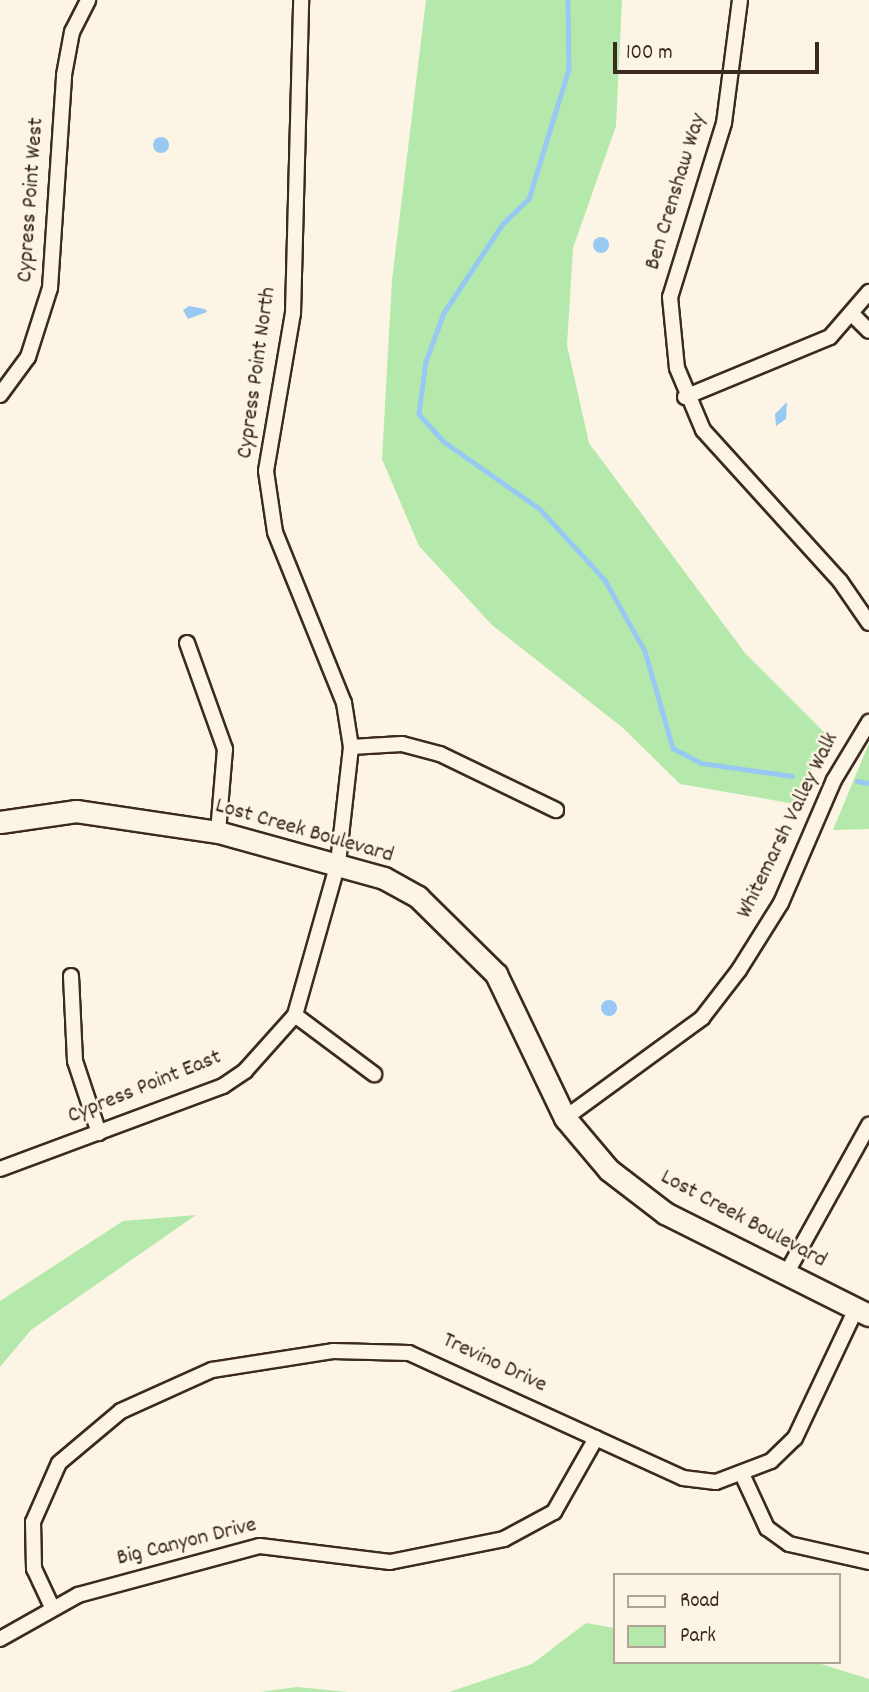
<!DOCTYPE html>
<style>
body{margin:0}
#map{position:relative;width:869px;height:1692px;overflow:hidden;background:#fcf5e5;font-family:Dekko,sans-serif}
div>[style]{position:absolute}
.green>*{inset:0;background:#b4e9ab}
.water>*{inset:0;background:#97c9f3}
.round{border-radius:50%}
.stream>*{height:4.5px;margin:-2.25px;padding:0 2.25px;transform-origin:2.25px;border-radius:2.25px;background:#97c9f3}
.roads{filter:drop-shadow(2px 0 #3b2a1e) drop-shadow(-2px 0 #3b2a1e) drop-shadow(0 2px #3b2a1e) drop-shadow(0 -2px #3b2a1e)}
.street>*{height:14px;margin:-7px;padding:0 7px;transform-origin:7px;border-radius:7px;background:#fcf5e5}
.secondary>*{height:21px;margin:-10.5px;padding:0 10.5px;transform-origin:10.5px;border-radius:10.5px;background:#fcf5e5}
span{translate:-50% -50%;white-space:nowrap;text-align:center;line-height:1.15;-webkit-text-stroke:5px #fcf5e5;paint-order:stroke}
.street-label{font-size:23px;color:#3b2a1e}
.legend{position:absolute;left:613px;top:1573px;width:228px;height:91px;box-sizing:border-box;background:#fcf5e5;border:2px solid #afa495;margin:0;padding:9px 12px;list-style:none;font-size:21px;color:#3b2a1e}
.legend li{display:flex;align-items:center;gap:14px;height:35px}
.legend b{width:35px;border:2px solid #afa495}
.scale{position:absolute;left:613px;top:42px;width:206px;height:32px;box-sizing:border-box;border:4px solid #3b2a1e;border-top:0;padding-left:9px;font-size:21px;line-height:24px;white-space:nowrap;color:#3b2a1e;-webkit-text-stroke:5px #fcf5e5;paint-order:stroke}
</style>
<div id="map">
<div class="green">
<i style="clip-path:polygon(426px 0,622px 0,616px 126px,573px 248px,567px 345px,589px 443px,745px 653px,828px 736px,795px 804px,680px 784px,623px 728px,492px 625px,419px 546px,382px 459px,392px 280px)"></i>
<i style="clip-path:polygon(869px 743px,869px 829px,833px 830px)"></i>
<i style="clip-path:polygon(196px 1215px,31px 1330px,0 1367px,0 1301px,123px 1221px)"></i>
<i style="clip-path:polygon(586px 1623px,615px 1628px,615px 1662px,815px 1662px,869px 1679px,869px 1692px,449px 1692px,532px 1664px)"></i>
<i style="clip-path:polygon(297px 1687px,348px 1692px,260px 1692px)"></i>
</div>
<div class="water">
<i class="round" style="left:153px;top:137px;width:16px;height:16px"></i>
<i class="round" style="left:593px;top:237px;width:16px;height:16px"></i>
<i style="clip-path:polygon(189px 306px,205px 309px,207px 312px,188px 319px,183px 310px)"></i>
<i style="clip-path:polygon(787px 402px,786px 419px,776px 426px,775px 414px)"></i>
<i class="round" style="left:601px;top:1000px;width:16px;height:16px"></i>
</div>
<div class="stream">
<i style="left:568px;top:0;width:69px;rotate:89.2deg"></i>
<i style="left:569px;top:69px;width:136px;rotate:107.1deg"></i>
<i style="left:529px;top:199px;width:36px;rotate:136deg"></i>
<i style="left:503px;top:224px;width:107px;rotate:123.5deg"></i>
<i style="left:444px;top:313px;width:52px;rotate:110.2deg"></i>
<i style="left:426px;top:362px;width:52px;rotate:97.7deg"></i>
<i style="left:419px;top:414px;width:36px;rotate:48deg"></i>
<i style="left:443px;top:441px;width:118px;rotate:35deg"></i>
<i style="left:540px;top:509px;width:96px;rotate:47.5deg"></i>
<i style="left:605px;top:580px;width:81px;rotate:60.6deg"></i>
<i style="left:645px;top:651px;width:101px;rotate:73.9deg"></i>
<i style="left:673px;top:748px;width:32px;rotate:28deg"></i>
<i style="left:701px;top:763px;width:92px;rotate:8.1deg"></i>
<i style="left:857px;top:781px;width:12px;rotate:9deg"></i>
</div>
<div class="roads">
<div class="street">
<i style="left:740px;top:0;width:124px;rotate:97.4deg"></i>
<i style="left:724px;top:123px;width:182px;rotate:107.2deg"></i>
<i style="left:670px;top:297px;width:71px;rotate:84.4deg"></i>
<i style="left:677px;top:368px;width:67px;rotate:67.2deg"></i>
<i style="left:703px;top:430px;width:204px;rotate:47.8deg"></i>
<i style="left:840px;top:581px;width:51px;rotate:55.4deg"></i>
<i style="left:854px;top:316px;width:21px;rotate:45deg"></i>
<i style="left:0;top:395px;width:47px;rotate:-53.6deg"></i>
<i style="left:28px;top:357px;width:72px;rotate:-72.3deg"></i>
<i style="left:50px;top:288px;width:213px;rotate:-86.2deg"></i>
<i style="left:64px;top:75px;width:44px;rotate:-79.5deg"></i>
<i style="left:72px;top:32px;width:36px;rotate:-63deg"></i>
<i style="left:685px;top:397px;width:157px;rotate:-22.5deg"></i>
<i style="left:830px;top:337px;width:60px;rotate:-49.1deg"></i>
<i style="left:187px;top:643px;width:113px;rotate:70.3deg"></i>
<i style="left:225px;top:749px;width:83px;rotate:94.8deg"></i>
<i style="left:351px;top:747px;width:51px;rotate:-3.4deg"></i>
<i style="left:402px;top:744px;width:39px;rotate:15deg"></i>
<i style="left:440px;top:754px;width:129px;rotate:25.8deg"></i>
<i style="left:71px;top:976px;width:85px;rotate:87.3deg"></i>
<i style="left:75px;top:1061px;width:76px;rotate:71.6deg"></i>
<i style="left:295px;top:1015px;width:99px;rotate:36.8deg"></i>
<i style="left:565px;top:1118px;width:170px;rotate:-36.1deg"></i>
<i style="left:702px;top:1018px;width:61px;rotate:-52.4deg"></i>
<i style="left:739px;top:970px;width:79px;rotate:-57.9deg"></i>
<i style="left:781px;top:903px;width:134px;rotate:-66.7deg"></i>
<i style="left:834px;top:780px;width:68px;rotate:-58.9deg"></i>
<i style="left:0;top:1169px;width:238px;rotate:-20.4deg"></i>
<i style="left:223px;top:1086px;width:27px;rotate:-34deg"></i>
<i style="left:245px;top:1071px;width:75px;rotate:-48.2deg"></i>
<i style="left:295px;top:1015px;width:158px;rotate:-74.2deg"></i>
<i style="left:338px;top:863px;width:117px;rotate:-83.6deg"></i>
<i style="left:351px;top:747px;width:45px;rotate:-99deg"></i>
<i style="left:344px;top:703px;width:184px;rotate:-112deg"></i>
<i style="left:275px;top:532px;width:62px;rotate:-98.4deg"></i>
<i style="left:266px;top:471px;width:160px;rotate:-80.3deg"></i>
<i style="left:293px;top:313px;width:313px;rotate:-88.5deg"></i>
<i style="left:786px;top:1274px;width:171px;rotate:-60.9deg"></i>
<i style="left:742px;top:1474px;width:60px;rotate:65.2deg"></i>
<i style="left:767px;top:1528px;width:27px;rotate:36deg"></i>
<i style="left:789px;top:1544px;width:82px;rotate:12.7deg"></i>
<i style="left:51px;top:1605px;width:40px;rotate:-115deg"></i>
<i style="left:34px;top:1569px;width:47px;rotate:-91.2deg"></i>
<i style="left:33px;top:1522px;width:64px;rotate:-66.2deg"></i>
<i style="left:59px;top:1463px;width:81px;rotate:-40deg"></i>
<i style="left:121px;top:1411px;width:100px;rotate:-24.3deg"></i>
<i style="left:212px;top:1370px;width:122px;rotate:-8.9deg"></i>
<i style="left:333px;top:1351px;width:76px;rotate:1.5deg"></i>
<i style="left:409px;top:1353px;width:301px;rotate:24.5deg"></i>
<i style="left:683px;top:1478px;width:33px;rotate:7deg"></i>
<i style="left:716px;top:1482px;width:59px;rotate:-20.9deg"></i>
<i style="left:771px;top:1461px;width:33px;rotate:-44deg"></i>
<i style="left:795px;top:1438px;width:143px;rotate:-64.7deg"></i>
<i style="left:0;top:1639px;width:90px;rotate:-29.4deg"></i>
<i style="left:78px;top:1595px;width:188px;rotate:-15.1deg"></i>
<i style="left:260px;top:1546px;width:131px;rotate:7deg"></i>
<i style="left:390px;top:1562px;width:116px;rotate:-11.4deg"></i>
<i style="left:504px;top:1539px;width:57px;rotate:-28.4deg"></i>
<i style="left:554px;top:1512px;width:85px;rotate:-60.4deg"></i>
</div>
<div class="secondary">
<i style="left:0;top:822px;width:77px;rotate:-8.2deg"></i>
<i style="left:76px;top:811px;width:144px;rotate:8.4deg"></i>
<i style="left:218px;top:832px;width:172px;rotate:15.5deg"></i>
<i style="left:384px;top:878px;width:39px;rotate:29deg"></i>
<i style="left:418px;top:897px;width:110px;rotate:44.6deg"></i>
<i style="left:496px;top:974px;width:160px;rotate:64.4deg"></i>
<i style="left:565px;top:1118px;width:68px;rotate:49.8deg"></i>
<i style="left:609px;top:1170px;width:71px;rotate:37.5deg"></i>
<i style="left:665px;top:1213px;width:228px;rotate:26.6deg"></i>
</div>
</div>
<div class="street-label">
<span style="left:677px;top:192px;rotate:-73deg">Ben Crenshaw Way</span>
<span style="left:32px;top:200px;rotate:-86deg">Cypress Point West</span>
<span style="left:258px;top:373px;rotate:-82deg">Cypress Point North</span>
<span style="left:789px;top:826px;rotate:-64deg">Whitemarsh Valley Walk</span>
<span style="left:304px;top:832px;rotate:16deg">Lost Creek Boulevard</span>
<span style="left:145px;top:1088px;rotate:-22deg">Cypress Point East</span>
<span style="left:743px;top:1220px;rotate:28deg">Lost Creek Boulevard</span>
<span style="left:494px;top:1364px;rotate:25deg">Trevino Drive</span>
<span style="left:187px;top:1543px;rotate:-14deg">Big Canyon Drive</span>
</div>
<ul class="legend">
<li><b style="height:9px;background:#fcf5e5"></b>Road</li>
<li><b style="height:19px;background:#b4e9ab"></b>Park</li>
</ul>
<div class="scale">100 m</div>
</div>
